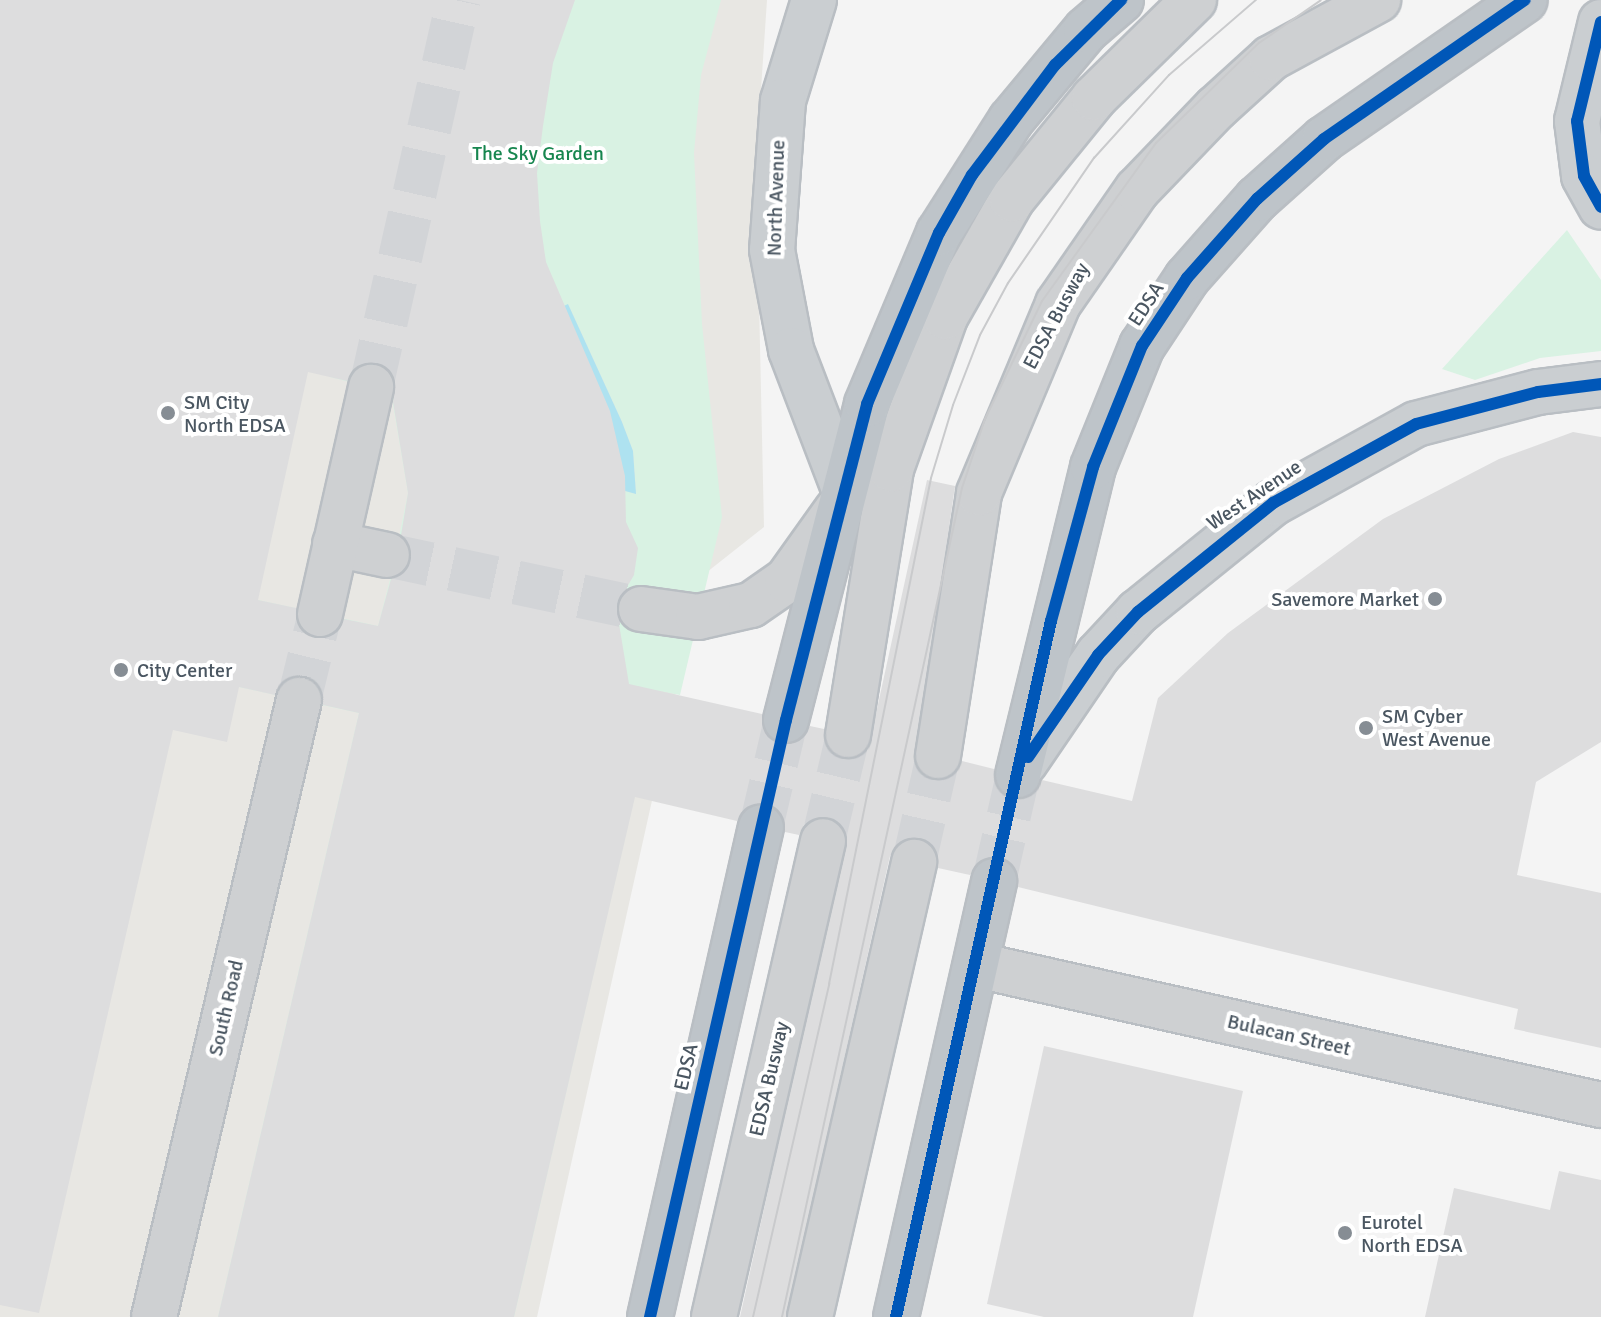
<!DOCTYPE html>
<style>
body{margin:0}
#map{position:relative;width:1601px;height:1317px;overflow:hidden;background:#f4f4f4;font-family:Signika,sans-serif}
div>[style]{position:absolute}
.commercial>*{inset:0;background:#e8e7e3}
.green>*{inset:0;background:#d9f2e3}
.water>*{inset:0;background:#aee2f0}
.building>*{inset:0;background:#ddddde}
.minor-tunnel>*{height:44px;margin-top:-22px;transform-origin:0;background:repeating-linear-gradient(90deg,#d2d4d7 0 44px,transparent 0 66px)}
.highway-tunnel>*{height:44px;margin-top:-22px;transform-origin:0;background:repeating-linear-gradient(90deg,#d2d4d7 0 44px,transparent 0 66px)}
.roads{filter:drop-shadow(2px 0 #b9bec3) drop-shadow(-2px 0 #b9bec3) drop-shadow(0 2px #b9bec3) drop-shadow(0 -2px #b9bec3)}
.minor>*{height:44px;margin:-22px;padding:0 22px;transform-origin:22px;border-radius:22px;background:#ced0d2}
.major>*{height:44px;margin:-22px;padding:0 22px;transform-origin:22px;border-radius:22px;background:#caced1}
.highway>*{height:44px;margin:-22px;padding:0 22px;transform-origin:22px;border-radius:22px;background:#bec4c9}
.tram>*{height:2px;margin:-1px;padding:0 1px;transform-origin:1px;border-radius:1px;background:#c9cacc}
.cycleway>*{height:12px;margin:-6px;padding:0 6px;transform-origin:6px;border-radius:6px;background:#0057b8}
.dots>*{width:22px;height:22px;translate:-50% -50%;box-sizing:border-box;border:4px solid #fff;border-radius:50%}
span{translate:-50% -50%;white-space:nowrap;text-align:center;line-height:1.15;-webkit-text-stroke:8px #fff;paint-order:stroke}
.park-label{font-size:20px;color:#17864f}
.street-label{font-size:20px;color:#4a5661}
.poi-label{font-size:20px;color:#4a5661}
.left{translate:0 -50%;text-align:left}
.right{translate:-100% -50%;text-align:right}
</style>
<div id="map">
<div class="commercial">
<i style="clip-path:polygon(0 0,767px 0,756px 164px,764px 527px,702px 576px,537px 1317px,0 1317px)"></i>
</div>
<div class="green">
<i style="clip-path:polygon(evenodd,413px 0,721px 0,701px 75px,694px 153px,702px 324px,722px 517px,680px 695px,659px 691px,514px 1317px,218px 1317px,359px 713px,239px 687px,258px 600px,378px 626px,392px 572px,408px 493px,391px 393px,330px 377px,413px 0,568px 304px,622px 422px,633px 451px,636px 494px,585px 480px,568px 304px)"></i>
<i style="clip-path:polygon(1567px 230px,1601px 280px,1601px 351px,1540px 358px,1475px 380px,1442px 369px)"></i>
</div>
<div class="water">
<i style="clip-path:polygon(568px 304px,622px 422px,633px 451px,636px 494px,585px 480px,525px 325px)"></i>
</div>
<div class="building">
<i style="clip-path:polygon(evenodd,0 0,575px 0,553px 63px,543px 126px,537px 173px,540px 221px,546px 262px,610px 411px,625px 476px,626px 522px,638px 548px,634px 575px,616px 606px,629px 684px,762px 714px,762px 727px,779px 744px,793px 744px,810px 726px,824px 729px,825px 745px,843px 759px,868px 750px,927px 480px,955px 486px,915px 766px,935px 781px,948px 779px,962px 761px,994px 769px,1000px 792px,1013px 799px,1035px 793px,1042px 780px,1132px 801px,1158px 698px,1228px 633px,1383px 519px,1499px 459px,1573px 432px,1601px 437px,1601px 742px,1536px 782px,1517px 875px,1601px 893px,1601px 1048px,1514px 1029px,1518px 1009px,1018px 887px,1018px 873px,1000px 857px,986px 857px,970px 875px,938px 868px,930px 843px,906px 838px,890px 856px,786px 1317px,740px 1317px,847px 834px,828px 817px,805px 823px,799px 835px,785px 832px,778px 809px,766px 803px,743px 810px,737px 821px,635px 797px,514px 1317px,218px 1317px,359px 713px,323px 705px,317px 682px,293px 676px,275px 695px,239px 687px,227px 742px,173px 730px,39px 1313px,0 1305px,0 0,363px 363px,387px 368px,395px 380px,393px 402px,408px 493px,401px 535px,410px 547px,412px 559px,405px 572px,391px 579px,378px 626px,344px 619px,338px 631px,315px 638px,303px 632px,296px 608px,258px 600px,308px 372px,347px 381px,363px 363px)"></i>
<i style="clip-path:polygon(1044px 1046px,1243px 1091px,1193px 1317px,1044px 1317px,987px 1304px)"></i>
<i style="clip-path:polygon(1559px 1171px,1601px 1180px,1601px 1317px,1425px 1317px,1454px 1188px,1550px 1210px)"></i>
</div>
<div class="minor-tunnel">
<i style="left:371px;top:387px;width:397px;rotate:-77.3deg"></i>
<i style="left:387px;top:555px;width:260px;rotate:12deg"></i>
<i style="left:299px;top:700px;width:89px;rotate:-76.3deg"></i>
<i style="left:823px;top:841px;width:109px;rotate:-76.7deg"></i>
<i style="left:914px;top:862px;width:109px;rotate:-77.2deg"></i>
</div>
<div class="highway-tunnel">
<i style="left:761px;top:827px;width:110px;rotate:-76.8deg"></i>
<i style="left:994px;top:881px;width:109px;rotate:-77.2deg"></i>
</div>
<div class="roads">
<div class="minor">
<i style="left:335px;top:544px;width:53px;rotate:11.9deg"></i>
<i style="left:641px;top:609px;width:58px;rotate:8deg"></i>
<i style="left:698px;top:617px;width:54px;rotate:-12.8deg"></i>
<i style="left:751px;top:605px;width:44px;rotate:-34.8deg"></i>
<i style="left:787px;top:580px;width:86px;rotate:-54.5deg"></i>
<i style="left:320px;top:614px;width:233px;rotate:-77.3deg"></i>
<i style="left:848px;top:735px;width:269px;rotate:-80.8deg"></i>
<i style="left:891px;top:469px;width:161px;rotate:-70.4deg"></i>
<i style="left:945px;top:317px;width:136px;rotate:-60.4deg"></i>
<i style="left:1012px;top:199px;width:130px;rotate:-50.9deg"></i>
<i style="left:1094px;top:98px;width:140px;rotate:-44.4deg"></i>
<i style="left:938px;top:756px;width:266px;rotate:-81.1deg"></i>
<i style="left:979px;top:493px;width:205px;rotate:-67.3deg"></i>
<i style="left:1058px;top:304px;width:139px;rotate:-55.3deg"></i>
<i style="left:1137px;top:190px;width:114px;rotate:-46.1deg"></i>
<i style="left:1216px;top:108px;width:74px;rotate:-42.3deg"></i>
<i style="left:1271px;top:58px;width:122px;rotate:-28.5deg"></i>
<i style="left:977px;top:965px;width:640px;rotate:12.65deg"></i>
<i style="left:154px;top:1317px;width:634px;rotate:-76.78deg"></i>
<i style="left:714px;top:1317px;width:488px;rotate:-77.1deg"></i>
<i style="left:810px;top:1317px;width:467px;rotate:-77.1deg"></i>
</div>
<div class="major">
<i style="left:814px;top:0;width:106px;rotate:107.1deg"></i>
<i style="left:783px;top:101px;width:149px;rotate:94.2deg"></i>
<i style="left:772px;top:250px;width:102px;rotate:79.2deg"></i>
<i style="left:791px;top:350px;width:146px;rotate:69.1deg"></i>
<i style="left:1601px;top:22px;width:102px;rotate:103.6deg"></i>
<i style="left:1577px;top:121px;width:55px;rotate:82.7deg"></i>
<i style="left:1584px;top:176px;width:35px;rotate:61deg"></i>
<i style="left:1025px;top:762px;width:130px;rotate:-55.7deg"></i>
<i style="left:1098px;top:655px;width:59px;rotate:-47.1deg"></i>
<i style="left:1138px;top:612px;width:174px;rotate:-38.9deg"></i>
<i style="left:1273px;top:503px;width:163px;rotate:-28.9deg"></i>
<i style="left:1416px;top:424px;width:126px;rotate:-14.7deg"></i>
<i style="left:1538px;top:392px;width:64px;rotate:-7.2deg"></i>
</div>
<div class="highway">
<i style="left:786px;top:720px;width:326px;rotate:-75.6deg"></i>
<i style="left:867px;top:404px;width:186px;rotate:-67.2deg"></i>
<i style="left:939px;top:233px;width:134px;rotate:-57.5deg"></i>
<i style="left:1011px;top:120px;width:117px;rotate:-50.2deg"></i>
<i style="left:1086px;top:30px;width:46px;rotate:-40.6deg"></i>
<i style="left:1018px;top:775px;width:317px;rotate:-76.3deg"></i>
<i style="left:1093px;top:467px;width:131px;rotate:-68deg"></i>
<i style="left:1142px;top:346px;width:82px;rotate:-56.5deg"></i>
<i style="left:1187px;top:278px;width:106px;rotate:-48.5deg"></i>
<i style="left:1257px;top:199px;width:90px;rotate:-41.8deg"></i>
<i style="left:1324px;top:139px;width:244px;rotate:-34.7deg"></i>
<i style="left:650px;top:1317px;width:502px;rotate:-77.24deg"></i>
<i style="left:896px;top:1317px;width:447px;rotate:-77.3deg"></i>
</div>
</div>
<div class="tram">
<i style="left:753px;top:1317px;width:342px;rotate:-77.1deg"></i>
<i style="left:829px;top:984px;width:516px;rotate:-78.6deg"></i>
<i style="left:931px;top:478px;width:76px;rotate:-73.2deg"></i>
<i style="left:953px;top:405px;width:75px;rotate:-68.9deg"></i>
<i style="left:980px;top:335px;width:59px;rotate:-61.7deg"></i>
<i style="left:1008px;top:283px;width:152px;rotate:-55.5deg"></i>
<i style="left:1094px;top:158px;width:112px;rotate:-47.9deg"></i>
<i style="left:1169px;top:75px;width:115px;rotate:-40.8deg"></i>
<i style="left:782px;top:1317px;width:848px;rotate:-77.75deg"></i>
<i style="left:962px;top:488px;width:73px;rotate:-71.6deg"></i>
<i style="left:985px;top:419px;width:131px;rotate:-64.2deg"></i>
<i style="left:1042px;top:301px;width:195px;rotate:-54.2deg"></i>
<i style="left:1156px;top:143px;width:144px;rotate:-44.2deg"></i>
<i style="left:1259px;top:43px;width:75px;rotate:-34.7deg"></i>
</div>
<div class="cycleway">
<i style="left:1601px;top:22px;width:102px;rotate:103.6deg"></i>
<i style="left:1577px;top:121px;width:55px;rotate:82.7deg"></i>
<i style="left:1584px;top:176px;width:35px;rotate:61deg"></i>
<i style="left:1028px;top:757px;width:124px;rotate:-55.5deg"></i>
<i style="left:1098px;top:655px;width:59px;rotate:-47.1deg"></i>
<i style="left:1138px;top:612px;width:174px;rotate:-38.9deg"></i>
<i style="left:1273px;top:503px;width:163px;rotate:-28.9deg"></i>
<i style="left:1416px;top:424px;width:126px;rotate:-14.7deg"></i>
<i style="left:1538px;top:392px;width:64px;rotate:-7.2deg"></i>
<i style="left:650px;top:1317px;width:612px;rotate:-77.17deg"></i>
<i style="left:786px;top:720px;width:326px;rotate:-75.6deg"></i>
<i style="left:867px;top:404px;width:186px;rotate:-67.2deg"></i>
<i style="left:939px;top:233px;width:67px;rotate:-60.4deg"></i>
<i style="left:972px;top:175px;width:138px;rotate:-53deg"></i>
<i style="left:1055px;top:65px;width:93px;rotate:-44.6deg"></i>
<i style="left:896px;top:1317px;width:713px;rotate:-77.45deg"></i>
<i style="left:1051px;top:621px;width:160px;rotate:-74.7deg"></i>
<i style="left:1093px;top:467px;width:131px;rotate:-68deg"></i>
<i style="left:1142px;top:346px;width:82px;rotate:-56.5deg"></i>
<i style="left:1187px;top:278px;width:106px;rotate:-48.5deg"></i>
<i style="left:1257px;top:199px;width:90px;rotate:-41.8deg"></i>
<i style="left:1324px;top:139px;width:244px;rotate:-34.7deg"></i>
</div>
<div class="dots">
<i style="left:168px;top:413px;background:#868d94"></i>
<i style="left:1435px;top:599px;background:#868d94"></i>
<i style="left:121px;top:670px;background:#868d94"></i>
<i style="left:1366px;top:728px;background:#868d94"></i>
<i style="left:1345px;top:1233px;background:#868d94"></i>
</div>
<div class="park-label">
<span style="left:538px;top:153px">The Sky Garden</span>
</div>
<div class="street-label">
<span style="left:776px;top:198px;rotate:-88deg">North Avenue</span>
<span style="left:1146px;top:304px;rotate:-57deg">EDSA</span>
<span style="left:1056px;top:316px;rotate:-62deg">EDSA Busway</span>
<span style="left:1254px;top:495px;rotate:-34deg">West Avenue</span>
<span style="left:226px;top:1008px;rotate:-77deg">South Road</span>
<span style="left:1289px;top:1035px;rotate:13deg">Bulacan Street</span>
<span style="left:686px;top:1067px;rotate:-77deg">EDSA</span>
<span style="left:769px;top:1079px;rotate:-77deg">EDSA Busway</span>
</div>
<div class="poi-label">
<span class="left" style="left:184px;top:414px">SM City<br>North EDSA</span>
<span class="right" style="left:1419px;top:599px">Savemore Market</span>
<span class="left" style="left:137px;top:670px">City Center</span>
<span class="left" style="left:1382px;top:728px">SM Cyber<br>West Avenue</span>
<span class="left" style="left:1361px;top:1234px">Eurotel<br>North EDSA</span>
</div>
</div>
